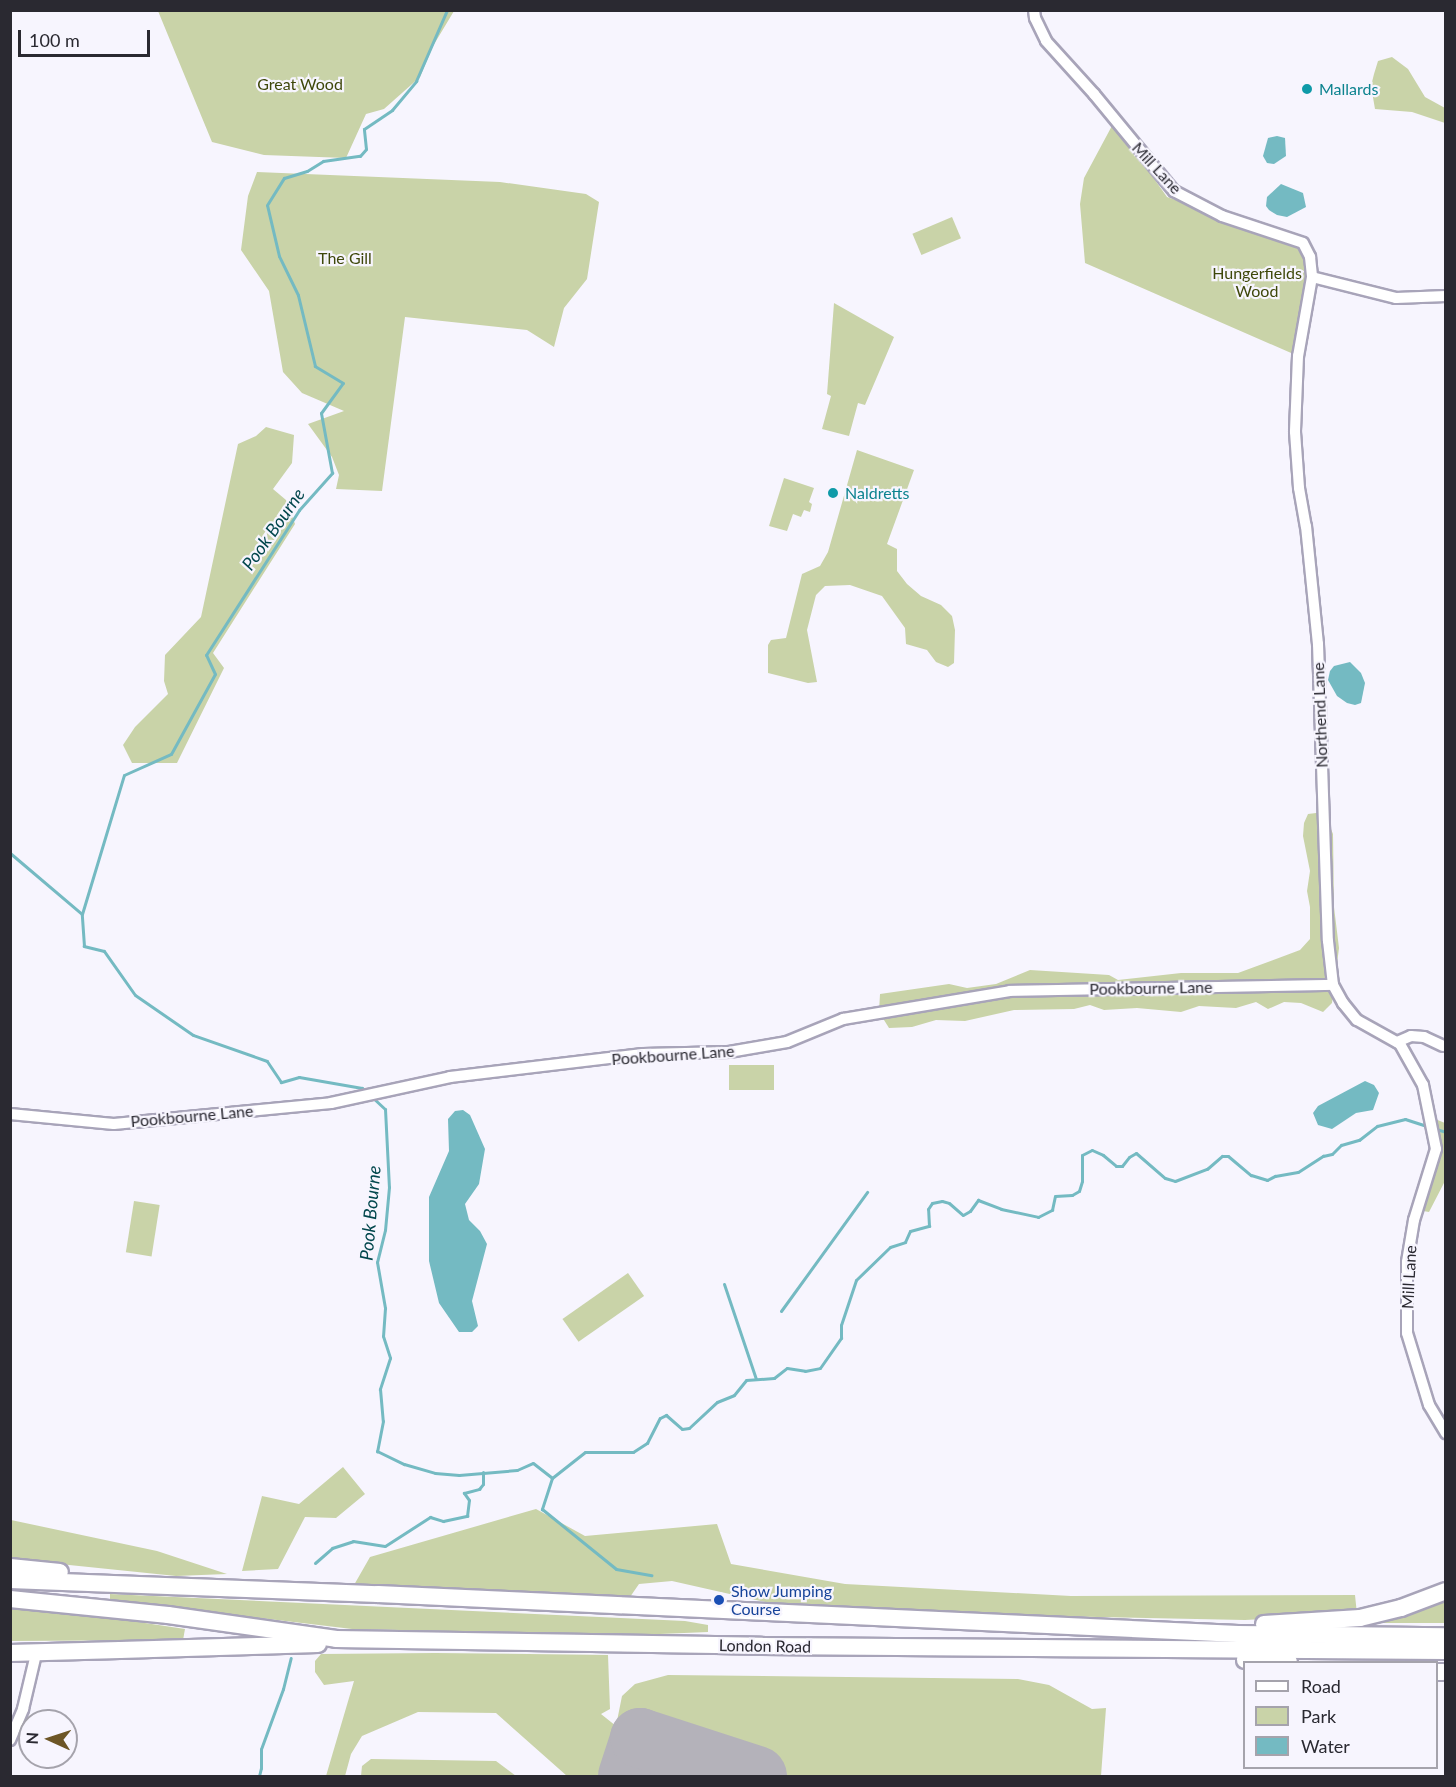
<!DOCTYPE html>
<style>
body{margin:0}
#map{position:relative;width:1456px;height:1787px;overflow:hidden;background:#f7f5fe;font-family:Lato,sans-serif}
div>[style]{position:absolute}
.green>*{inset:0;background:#c9d3a8;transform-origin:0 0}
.water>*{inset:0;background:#74bac2}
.stream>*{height:3px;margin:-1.5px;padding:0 1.5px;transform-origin:1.5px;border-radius:1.5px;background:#74bac2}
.runway>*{height:60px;margin:-30px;padding:0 30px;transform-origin:30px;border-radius:30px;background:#b4b2ba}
.roads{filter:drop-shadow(2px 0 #a8a4b9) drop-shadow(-2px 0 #a8a4b9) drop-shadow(0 2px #a8a4b9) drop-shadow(0 -2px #a8a4b9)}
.minor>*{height:10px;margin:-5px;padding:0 5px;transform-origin:5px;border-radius:5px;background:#fff}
.primary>*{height:16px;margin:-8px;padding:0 8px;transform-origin:8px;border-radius:8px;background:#fff}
.trunk>*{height:16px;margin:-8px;padding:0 8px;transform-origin:8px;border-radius:8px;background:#fff}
.dots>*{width:16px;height:16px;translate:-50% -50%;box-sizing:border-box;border:3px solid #f7f5fe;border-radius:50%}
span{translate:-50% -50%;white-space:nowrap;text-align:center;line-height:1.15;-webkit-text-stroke:4.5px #f7f5fe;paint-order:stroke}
.park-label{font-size:16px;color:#3e470a}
.culture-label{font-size:16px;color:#0d838f}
.left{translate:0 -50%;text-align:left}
.street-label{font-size:16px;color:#2a2931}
.transit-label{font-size:16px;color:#164399}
.water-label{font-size:18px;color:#01464c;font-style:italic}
.frame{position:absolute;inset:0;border:12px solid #2a2931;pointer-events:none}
.legend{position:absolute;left:1243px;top:1661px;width:195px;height:108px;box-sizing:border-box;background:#f7f5fe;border:2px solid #a5a3ac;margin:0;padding:8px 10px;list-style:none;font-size:18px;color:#2a2931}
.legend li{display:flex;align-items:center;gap:12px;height:30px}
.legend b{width:30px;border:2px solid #a5a3ac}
.north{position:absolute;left:18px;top:1709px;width:60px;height:60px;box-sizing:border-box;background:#f7f5fe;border:2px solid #a5a3ac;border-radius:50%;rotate:273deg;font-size:16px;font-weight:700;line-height:24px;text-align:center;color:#2a2931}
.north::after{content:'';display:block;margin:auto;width:21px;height:27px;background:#6d5626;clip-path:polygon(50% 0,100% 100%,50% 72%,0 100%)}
.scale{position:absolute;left:18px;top:30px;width:132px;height:27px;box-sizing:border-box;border:3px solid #2a2931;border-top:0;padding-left:8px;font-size:18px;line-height:21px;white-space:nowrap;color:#2a2931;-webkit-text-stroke:4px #f7f5fe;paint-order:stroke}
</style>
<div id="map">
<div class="green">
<i style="clip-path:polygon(158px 11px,454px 11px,433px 46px,420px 77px,384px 109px,366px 114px,346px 158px,264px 155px,212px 142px)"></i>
<i style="clip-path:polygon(1392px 57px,1408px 69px,1425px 97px,1445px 108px,1445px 123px,1412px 112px,1375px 109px,1371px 86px,1374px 74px,1378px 61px)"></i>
<i style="clip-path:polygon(1114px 122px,1167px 197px,1303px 243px,1310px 257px,1298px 356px,1085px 263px,1080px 204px,1084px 178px)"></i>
<i style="clip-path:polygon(257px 172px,500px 182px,586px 194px,599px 202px,587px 279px,564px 308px,554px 347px,527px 330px,405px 317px,382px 491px,336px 489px,339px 475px,332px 457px,308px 424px,344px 411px,302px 393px,283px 372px,269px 291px,241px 250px,248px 196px)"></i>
<i style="left:952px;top:217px;width:23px;height:43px;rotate:67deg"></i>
<i style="clip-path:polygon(834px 303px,894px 337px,865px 405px,858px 403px,849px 436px,822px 429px,831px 396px,827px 394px)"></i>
<i style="clip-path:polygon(266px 427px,294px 435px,292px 463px,273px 489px,286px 500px,295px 524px,213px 653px,224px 668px,177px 763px,132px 763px,123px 745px,135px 727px,168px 694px,164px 681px,165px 655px,201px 617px,238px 444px,256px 436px)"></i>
<i style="clip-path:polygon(857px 450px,914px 470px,887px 544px,897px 549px,897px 571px,907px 584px,921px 596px,941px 605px,952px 616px,955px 630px,954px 663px,948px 667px,936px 662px,927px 650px,906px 644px,905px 628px,882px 596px,850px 585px,825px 586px,816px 595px,807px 630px,817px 682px,808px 683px,768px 673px,768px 645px,771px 640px,786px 638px,802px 574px,820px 566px,828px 552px)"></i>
<i style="clip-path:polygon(784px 478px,814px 488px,809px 502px,812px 504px,810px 512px,804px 510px,801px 517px,793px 514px,787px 531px,769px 526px)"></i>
<i style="clip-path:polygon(1324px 812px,1333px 834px,1334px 907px,1339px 948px,1332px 1003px,1323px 1012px,1301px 1003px,1284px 1002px,1268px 1009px,1256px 1002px,1236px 1008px,1199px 1006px,1181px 1012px,1137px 1008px,1104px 1010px,1090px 1005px,1074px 1009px,1014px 1010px,965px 1021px,936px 1020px,912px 1027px,889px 1028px,879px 1012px,880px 994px,949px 984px,967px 988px,996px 984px,1030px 970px,1109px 975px,1118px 980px,1181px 973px,1238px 973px,1300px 950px,1310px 939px,1310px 907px,1307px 891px,1310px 871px,1303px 836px,1304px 823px,1308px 814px)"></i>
<i style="left:774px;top:1065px;width:25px;height:45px;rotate:90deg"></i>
<i style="clip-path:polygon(1430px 1117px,1445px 1123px,1445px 1181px,1429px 1212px,1417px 1210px,1435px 1152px)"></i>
<i style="left:134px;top:1201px;width:26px;height:52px;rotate:9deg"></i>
<i style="left:628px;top:1273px;width:28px;height:80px;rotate:55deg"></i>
<i style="clip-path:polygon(343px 1467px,365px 1494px,336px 1518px,305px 1517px,278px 1569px,242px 1571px,262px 1496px,299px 1504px)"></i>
<i style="clip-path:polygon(536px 1509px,585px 1536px,717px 1524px,731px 1564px,845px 1584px,1071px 1596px,1355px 1595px,1357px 1614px,1245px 1620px,1049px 1616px,779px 1605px,672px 1581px,639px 1584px,630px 1597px,354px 1585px,370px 1557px)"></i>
<i style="clip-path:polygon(11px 1520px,157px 1551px,227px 1574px,176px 1576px,11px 1559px)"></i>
<i style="clip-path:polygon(110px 1594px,685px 1621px,708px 1625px,708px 1632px,636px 1635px,352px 1629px,110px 1600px)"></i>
<i style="clip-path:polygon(1445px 1595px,1445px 1623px,1380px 1623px,1430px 1602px)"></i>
<i style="clip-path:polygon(11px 1608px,52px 1609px,185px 1629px,183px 1640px,11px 1641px)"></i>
<i style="clip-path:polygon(435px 1653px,608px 1655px,610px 1709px,601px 1714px,616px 1726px,622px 1696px,635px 1684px,668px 1675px,1018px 1679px,1049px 1685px,1092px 1709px,1106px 1708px,1101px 1776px,757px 1776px,640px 1738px,617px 1727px,616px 1776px,567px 1776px,496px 1713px,418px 1712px,362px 1736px,351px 1754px,345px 1776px,326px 1776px,354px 1681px,324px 1685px,315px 1672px,315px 1661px,321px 1654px)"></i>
<i style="clip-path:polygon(371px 1759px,496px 1761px,516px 1776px,361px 1776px,362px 1766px)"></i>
</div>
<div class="water">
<i style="clip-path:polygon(1277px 136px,1285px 138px,1286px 156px,1274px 164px,1267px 163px,1263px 156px,1268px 138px)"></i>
<i style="clip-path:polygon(1281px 184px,1303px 193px,1306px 207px,1287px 217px,1277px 215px,1269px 210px,1266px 206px,1267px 197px)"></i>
<i style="clip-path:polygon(1350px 662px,1361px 673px,1365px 683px,1361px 703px,1355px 705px,1347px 703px,1337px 696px,1328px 680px,1330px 671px,1334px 666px)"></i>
<i style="clip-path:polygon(1365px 1081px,1374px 1085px,1379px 1093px,1373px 1110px,1356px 1113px,1332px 1129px,1318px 1125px,1313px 1113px,1318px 1106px)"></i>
<i style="clip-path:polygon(463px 1110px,470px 1115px,485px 1149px,479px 1184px,465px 1204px,469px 1220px,480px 1231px,487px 1244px,472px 1301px,478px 1326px,472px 1332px,459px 1332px,439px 1303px,429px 1261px,429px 1197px,449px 1151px,448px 1119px,455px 1111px)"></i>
</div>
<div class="stream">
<i style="left:10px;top:853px;width:94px;rotate:40.3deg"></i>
<i style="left:368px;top:1093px;width:8px;rotate:-140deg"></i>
<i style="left:362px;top:1088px;width:64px;rotate:-170.1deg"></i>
<i style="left:299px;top:1077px;width:19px;rotate:164deg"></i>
<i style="left:281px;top:1082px;width:25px;rotate:-124deg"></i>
<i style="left:267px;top:1061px;width:78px;rotate:-160.6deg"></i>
<i style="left:193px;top:1035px;width:70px;rotate:-145.4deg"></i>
<i style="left:135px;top:995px;width:54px;rotate:-125.2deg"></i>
<i style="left:104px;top:951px;width:21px;rotate:-166deg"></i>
<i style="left:84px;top:946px;width:32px;rotate:-94deg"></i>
<i style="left:82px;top:914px;width:145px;rotate:-73.2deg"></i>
<i style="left:124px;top:775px;width:51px;rotate:-24.1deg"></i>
<i style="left:171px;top:754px;width:91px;rotate:-61.2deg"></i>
<i style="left:215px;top:674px;width:21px;rotate:-115deg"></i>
<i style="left:206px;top:655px;width:172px;rotate:-57.3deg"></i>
<i style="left:299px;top:510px;width:50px;rotate:-48.3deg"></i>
<i style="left:332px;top:473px;width:61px;rotate:-100.4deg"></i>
<i style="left:321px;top:413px;width:37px;rotate:-54deg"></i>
<i style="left:343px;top:383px;width:33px;rotate:-149deg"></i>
<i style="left:315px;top:366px;width:73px;rotate:-103.5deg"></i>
<i style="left:298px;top:295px;width:43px;rotate:-116deg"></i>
<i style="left:279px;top:256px;width:52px;rotate:-103.2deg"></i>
<i style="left:267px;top:205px;width:32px;rotate:-58deg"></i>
<i style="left:284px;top:178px;width:24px;rotate:-17deg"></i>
<i style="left:307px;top:171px;width:19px;rotate:-32deg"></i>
<i style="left:323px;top:161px;width:37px;rotate:-8deg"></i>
<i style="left:360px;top:156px;width:9px;rotate:-49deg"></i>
<i style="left:366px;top:149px;width:20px;rotate:-96deg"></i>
<i style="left:364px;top:129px;width:34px;rotate:-34deg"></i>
<i style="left:392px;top:110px;width:38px;rotate:-50deg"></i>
<i style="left:416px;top:81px;width:77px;rotate:-66.4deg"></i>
<i style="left:372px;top:1097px;width:18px;rotate:43deg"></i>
<i style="left:385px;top:1109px;width:78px;rotate:87.1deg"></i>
<i style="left:389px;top:1187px;width:43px;rotate:95.3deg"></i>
<i style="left:385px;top:1230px;width:33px;rotate:104deg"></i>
<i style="left:377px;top:1262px;width:47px;rotate:80.1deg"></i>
<i style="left:385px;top:1308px;width:28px;rotate:94deg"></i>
<i style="left:383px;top:1336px;width:23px;rotate:72deg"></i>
<i style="left:390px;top:1358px;width:33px;rotate:108deg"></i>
<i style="left:380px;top:1389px;width:32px;rotate:85deg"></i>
<i style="left:383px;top:1421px;width:31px;rotate:101deg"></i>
<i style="left:377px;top:1451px;width:30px;rotate:26deg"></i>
<i style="left:404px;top:1464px;width:32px;rotate:16deg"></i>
<i style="left:435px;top:1473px;width:24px;rotate:5deg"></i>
<i style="left:459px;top:1475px;width:58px;rotate:-4.9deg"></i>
<i style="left:517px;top:1470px;width:17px;rotate:-24deg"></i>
<i style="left:533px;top:1463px;width:24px;rotate:38deg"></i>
<i style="left:1436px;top:1129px;width:10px;rotate:17deg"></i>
<i style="left:724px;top:1284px;width:100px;rotate:71.4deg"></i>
<i style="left:781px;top:1311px;width:147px;rotate:-54.1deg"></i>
<i style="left:552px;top:1478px;width:42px;rotate:-38.2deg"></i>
<i style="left:585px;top:1452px;width:48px"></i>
<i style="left:633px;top:1452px;width:17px;rotate:-33deg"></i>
<i style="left:647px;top:1443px;width:28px;rotate:-63deg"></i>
<i style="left:660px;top:1418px;width:7px;rotate:-27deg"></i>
<i style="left:666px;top:1415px;width:21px;rotate:41deg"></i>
<i style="left:682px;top:1429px;width:7px;rotate:-8deg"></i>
<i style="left:689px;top:1428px;width:38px;rotate:-43deg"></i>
<i style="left:717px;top:1402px;width:18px;rotate:-22deg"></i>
<i style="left:734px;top:1395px;width:19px;rotate:-51deg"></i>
<i style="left:746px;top:1380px;width:28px;rotate:-4deg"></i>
<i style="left:774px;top:1378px;width:16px;rotate:-38deg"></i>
<i style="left:787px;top:1368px;width:18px;rotate:9deg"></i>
<i style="left:805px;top:1371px;width:15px;rotate:-11deg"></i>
<i style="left:820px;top:1368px;width:37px;rotate:-55deg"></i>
<i style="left:841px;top:1338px;width:13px;rotate:-90deg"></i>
<i style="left:841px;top:1325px;width:47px;rotate:-71.6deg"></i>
<i style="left:856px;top:1280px;width:47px;rotate:-44.1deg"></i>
<i style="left:890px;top:1247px;width:16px;rotate:-18deg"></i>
<i style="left:905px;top:1242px;width:12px;rotate:-66deg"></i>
<i style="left:910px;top:1231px;width:20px;rotate:-15deg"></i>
<i style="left:929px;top:1226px;width:17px;rotate:-93deg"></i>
<i style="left:928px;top:1209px;width:7px;rotate:-56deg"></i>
<i style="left:932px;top:1203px;width:10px;rotate:-11deg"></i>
<i style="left:942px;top:1201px;width:7px;rotate:16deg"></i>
<i style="left:949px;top:1203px;width:18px;rotate:41deg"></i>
<i style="left:963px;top:1215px;width:8px;rotate:-30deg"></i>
<i style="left:970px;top:1211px;width:14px;rotate:-54deg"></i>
<i style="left:978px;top:1200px;width:25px;rotate:21deg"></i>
<i style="left:1001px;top:1209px;width:38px;rotate:12deg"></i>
<i style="left:1038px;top:1217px;width:16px;rotate:-27deg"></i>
<i style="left:1052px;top:1210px;width:14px;rotate:-78deg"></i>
<i style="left:1055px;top:1196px;width:17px;rotate:-3deg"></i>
<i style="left:1072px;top:1195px;width:8px;rotate:-30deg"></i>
<i style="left:1079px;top:1191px;width:10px;rotate:-73deg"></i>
<i style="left:1082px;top:1181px;width:26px;rotate:-90deg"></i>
<i style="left:1082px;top:1155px;width:11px;rotate:-27deg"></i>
<i style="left:1092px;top:1150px;width:12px;rotate:24deg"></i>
<i style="left:1103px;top:1155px;width:17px;rotate:40deg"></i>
<i style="left:1116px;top:1166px;width:6px"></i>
<i style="left:1122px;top:1166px;width:11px;rotate:-52deg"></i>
<i style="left:1129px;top:1157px;width:8px;rotate:-30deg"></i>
<i style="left:1136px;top:1153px;width:38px;rotate:41deg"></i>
<i style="left:1165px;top:1178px;width:10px;rotate:17deg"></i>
<i style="left:1175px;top:1181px;width:34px;rotate:-21deg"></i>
<i style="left:1207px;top:1169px;width:20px;rotate:-41deg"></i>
<i style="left:1222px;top:1156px;width:6px"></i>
<i style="left:1228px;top:1156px;width:30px;rotate:40deg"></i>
<i style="left:1251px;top:1175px;width:17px;rotate:17deg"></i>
<i style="left:1267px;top:1180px;width:9px;rotate:-27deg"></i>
<i style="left:1275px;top:1176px;width:23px;rotate:-10deg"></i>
<i style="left:1298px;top:1172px;width:30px;rotate:-33deg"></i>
<i style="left:1323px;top:1156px;width:9px;rotate:-13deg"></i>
<i style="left:1332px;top:1154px;width:13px;rotate:-45deg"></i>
<i style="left:1341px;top:1145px;width:19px;rotate:-16deg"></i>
<i style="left:1359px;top:1140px;width:23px;rotate:-38deg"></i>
<i style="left:1377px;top:1126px;width:29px;rotate:-14deg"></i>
<i style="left:1405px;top:1119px;width:26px;rotate:18deg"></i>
<i style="left:552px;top:1478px;width:33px;rotate:108deg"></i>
<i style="left:542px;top:1509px;width:95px;rotate:39deg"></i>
<i style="left:616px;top:1569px;width:36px;rotate:10deg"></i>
<i style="left:315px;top:1563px;width:23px;rotate:-41deg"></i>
<i style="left:332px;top:1548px;width:22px;rotate:-18deg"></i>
<i style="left:353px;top:1541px;width:32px;rotate:9deg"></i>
<i style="left:385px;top:1546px;width:54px;rotate:-32.8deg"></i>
<i style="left:430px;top:1517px;width:14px;rotate:17deg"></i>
<i style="left:443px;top:1521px;width:25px;rotate:-12deg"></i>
<i style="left:467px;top:1516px;width:16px;rotate:-83deg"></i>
<i style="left:469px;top:1500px;width:9px;rotate:-126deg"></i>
<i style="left:464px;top:1493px;width:16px;rotate:-15deg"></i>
<i style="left:479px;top:1489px;width:6px;rotate:-51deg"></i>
<i style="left:483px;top:1484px;width:12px;rotate:-90deg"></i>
<i style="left:259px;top:1776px;width:8px;rotate:-76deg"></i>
<i style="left:261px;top:1768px;width:19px;rotate:-90deg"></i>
<i style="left:261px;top:1749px;width:64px;rotate:-69.9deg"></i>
<i style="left:283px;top:1689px;width:32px;rotate:-76deg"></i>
</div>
<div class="runway">
<i style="left:628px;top:1776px;width:40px;rotate:-72deg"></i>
<i style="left:640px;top:1738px;width:123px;rotate:18deg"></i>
</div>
<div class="roads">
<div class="minor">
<i style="left:1034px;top:10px;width:8px;rotate:83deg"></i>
<i style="left:1035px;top:18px;width:25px;rotate:64deg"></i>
<i style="left:1046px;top:41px;width:72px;rotate:47.8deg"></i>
<i style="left:1094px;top:94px;width:126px;rotate:50.5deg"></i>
<i style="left:1174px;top:191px;width:54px;rotate:27.5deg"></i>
<i style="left:1222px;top:216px;width:85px;rotate:18.4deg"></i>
<i style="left:1303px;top:243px;width:16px;rotate:63deg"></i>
<i style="left:1310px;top:257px;width:20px;rotate:84deg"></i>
<i style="left:1312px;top:277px;width:80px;rotate:100deg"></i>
<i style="left:1298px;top:356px;width:76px;rotate:92.3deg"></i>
<i style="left:1295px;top:432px;width:56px;rotate:85.9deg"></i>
<i style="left:1299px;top:488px;width:39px;rotate:80deg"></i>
<i style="left:1306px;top:526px;width:119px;rotate:84.2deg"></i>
<i style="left:1318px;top:644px;width:297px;rotate:88.1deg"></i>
<i style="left:1328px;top:941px;width:44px;rotate:83.5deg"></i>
<i style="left:1333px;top:985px;width:21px;rotate:61deg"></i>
<i style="left:1343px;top:1003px;width:22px;rotate:51deg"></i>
<i style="left:1357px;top:1020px;width:49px;rotate:29.2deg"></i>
<i style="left:1400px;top:1044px;width:47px;rotate:60.7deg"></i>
<i style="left:1423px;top:1085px;width:65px;rotate:78.5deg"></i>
<i style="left:1436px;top:1149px;width:74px;rotate:107.2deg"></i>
<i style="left:1414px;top:1220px;width:43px;rotate:99.5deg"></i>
<i style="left:1407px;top:1262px;width:71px;rotate:90deg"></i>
<i style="left:1407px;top:1333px;width:75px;rotate:73deg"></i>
<i style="left:1429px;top:1405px;width:33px;rotate:59deg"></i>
<i style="left:1312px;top:277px;width:87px;rotate:14deg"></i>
<i style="left:1396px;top:298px;width:50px;rotate:-2.3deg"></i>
<i style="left:1397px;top:1042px;width:15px;rotate:-23deg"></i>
<i style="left:1411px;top:1036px;width:13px;rotate:4deg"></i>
<i style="left:1424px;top:1037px;width:21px;rotate:25deg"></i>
<i style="left:10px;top:1114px;width:104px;rotate:5.5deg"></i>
<i style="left:114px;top:1124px;width:218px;rotate:-5.5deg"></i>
<i style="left:331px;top:1103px;width:122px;rotate:-12.3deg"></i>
<i style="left:450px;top:1077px;width:194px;rotate:-6.8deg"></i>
<i style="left:643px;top:1054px;width:86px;rotate:-1.3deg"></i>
<i style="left:729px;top:1052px;width:59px;rotate:-9.8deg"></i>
<i style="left:787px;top:1042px;width:61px;rotate:-22.3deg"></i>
<i style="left:843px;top:1019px;width:169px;rotate:-9.5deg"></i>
<i style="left:1010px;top:991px;width:323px;rotate:-1.1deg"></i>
<i style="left:10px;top:1740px;width:34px;rotate:-67deg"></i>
<i style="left:23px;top:1709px;width:57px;rotate:-76.7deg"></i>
</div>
<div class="primary">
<i style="left:10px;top:1653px;width:110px;rotate:-1.6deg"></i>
</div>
<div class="trunk">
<i style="left:10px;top:1567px;width:50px;rotate:5.7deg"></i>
<i style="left:10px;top:1580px;width:368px;rotate:2.2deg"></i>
<i style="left:378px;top:1594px;width:861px;rotate:2.66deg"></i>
<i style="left:1238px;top:1634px;width:208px;rotate:0.6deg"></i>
<i style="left:10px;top:1599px;width:159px;rotate:5.8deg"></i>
<i style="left:168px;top:1615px;width:170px;rotate:8.1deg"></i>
<i style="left:336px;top:1639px;width:426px;rotate:0.9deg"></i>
<i style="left:762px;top:1646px;width:684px;rotate:0.42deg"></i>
<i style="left:1264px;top:1624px;width:96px;rotate:-3.6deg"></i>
<i style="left:1360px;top:1618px;width:42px;rotate:-13.7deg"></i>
<i style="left:1401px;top:1608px;width:48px;rotate:-20.7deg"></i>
<i style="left:120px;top:1650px;width:198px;rotate:-1.7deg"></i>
<i style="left:1245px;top:1660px;width:44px;rotate:2.6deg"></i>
<i style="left:1436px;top:1672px;width:7px"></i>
</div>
</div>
<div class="dots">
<i style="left:1307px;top:89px;background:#0f9aa8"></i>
<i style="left:833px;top:493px;background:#0f9aa8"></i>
<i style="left:719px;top:1600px;background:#1a4fb4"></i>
</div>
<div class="park-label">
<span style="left:300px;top:84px">Great Wood</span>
<span style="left:345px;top:258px">The Gill</span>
<span style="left:1257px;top:282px">Hungerfields<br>Wood</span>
</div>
<div class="culture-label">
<span class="left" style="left:1319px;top:89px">Mallards</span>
<span class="left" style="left:845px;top:493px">Naldretts</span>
</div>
<div class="street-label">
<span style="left:1157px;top:168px;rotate:47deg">Mill Lane</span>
<span style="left:1320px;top:715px;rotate:-92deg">Northend Lane</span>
<span style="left:1151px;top:988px;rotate:-1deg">Pookbourne Lane</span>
<span style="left:673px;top:1055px;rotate:-4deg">Pookbourne Lane</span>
<span style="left:192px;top:1116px;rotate:-5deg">Pookbourne Lane</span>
<span style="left:1409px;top:1277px;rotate:-87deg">Mill Lane</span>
<span style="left:765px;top:1646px;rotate:1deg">London Road</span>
</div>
<div class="transit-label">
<span class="left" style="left:731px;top:1600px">Show Jumping<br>Course</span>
</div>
<div class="water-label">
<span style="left:273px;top:529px;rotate:-55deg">Pook Bourne</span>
<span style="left:370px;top:1213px;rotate:-85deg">Pook Bourne</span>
</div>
<div class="frame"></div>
<ul class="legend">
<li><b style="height:8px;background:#fff"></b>Road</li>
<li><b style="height:16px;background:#c9d3a8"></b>Park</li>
<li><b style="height:16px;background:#74bac2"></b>Water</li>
</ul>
<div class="north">N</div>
<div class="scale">100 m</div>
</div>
